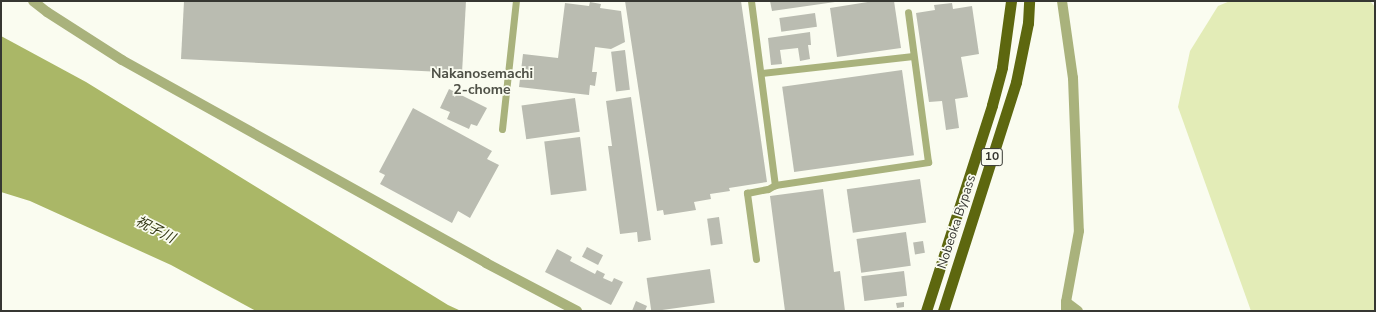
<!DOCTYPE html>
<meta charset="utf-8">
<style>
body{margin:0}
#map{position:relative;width:1376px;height:312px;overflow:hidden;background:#fafcf0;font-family:"Nunito Sans","Noto Sans JP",sans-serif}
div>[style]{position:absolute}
.green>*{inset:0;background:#e3ecb7}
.water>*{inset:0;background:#aab767}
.building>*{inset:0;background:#babcb1;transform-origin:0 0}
.service>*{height:7px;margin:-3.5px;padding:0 3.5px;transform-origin:3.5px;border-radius:3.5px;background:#a9b27c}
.minor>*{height:10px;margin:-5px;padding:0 5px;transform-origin:5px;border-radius:5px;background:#a9b27c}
.trunk>*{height:11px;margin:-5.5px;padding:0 5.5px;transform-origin:5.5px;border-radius:5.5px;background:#5d670f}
span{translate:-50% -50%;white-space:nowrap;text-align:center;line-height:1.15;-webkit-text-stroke:3.5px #fafcf0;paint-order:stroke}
.shield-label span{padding:1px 3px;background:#fafcf0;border:1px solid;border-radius:3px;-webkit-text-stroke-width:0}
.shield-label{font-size:12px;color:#363732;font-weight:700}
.street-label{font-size:13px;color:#363732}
.neighbourhood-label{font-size:14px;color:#4f5147;font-weight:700}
.water-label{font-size:14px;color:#343917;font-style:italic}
.frame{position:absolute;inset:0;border:2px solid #363732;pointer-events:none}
</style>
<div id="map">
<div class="green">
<i style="clip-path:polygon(1230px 1px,1370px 1px,1375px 7px,1375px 311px,1251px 311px,1178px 107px,1190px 51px,1218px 6px)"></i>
</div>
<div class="water">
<i style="clip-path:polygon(1px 36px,86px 82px,448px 305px,461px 311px,256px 311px,171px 265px,30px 201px,1px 192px)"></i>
</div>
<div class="building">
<i style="clip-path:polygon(184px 1px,466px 1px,462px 73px,181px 59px)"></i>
<i style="clip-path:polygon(625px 1px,741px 1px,767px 182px,729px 188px,730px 191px,710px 194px,711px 199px,694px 202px,696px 210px,664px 215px,663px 210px,657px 211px)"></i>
<i style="clip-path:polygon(770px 1px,835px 1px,835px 2px,772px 11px)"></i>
<i style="clip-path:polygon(874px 1px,894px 1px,901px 48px,837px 57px,830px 8px)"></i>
<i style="clip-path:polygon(590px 2px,601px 4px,600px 8px,621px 11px,625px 42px,611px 49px,595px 47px,592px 72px,597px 72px,595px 86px,590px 85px,589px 95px,519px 87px,523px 54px,558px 58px,565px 3px,589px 6px)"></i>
<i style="clip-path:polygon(952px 3px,953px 9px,972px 6px,979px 54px,961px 57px,968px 97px,955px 99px,959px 128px,946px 130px,942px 101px,929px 102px,916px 13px,935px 10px,934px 5px)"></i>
<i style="left:815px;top:13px;width:14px;height:36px;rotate:82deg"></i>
<i style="clip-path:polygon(810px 32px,811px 45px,808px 45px,810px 59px,800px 61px,798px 48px,780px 50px,782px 64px,771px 65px,768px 38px)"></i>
<i style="left:625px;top:50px;width:40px;height:14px;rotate:83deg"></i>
<i style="left:902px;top:70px;width:86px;height:121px;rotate:82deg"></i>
<i style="clip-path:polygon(449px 89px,487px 108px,477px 126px,471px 124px,469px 129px,447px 119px,450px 112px,440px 108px)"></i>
<i style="clip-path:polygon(631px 97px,651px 240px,638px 242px,637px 232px,620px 234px,608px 146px,612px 146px,606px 101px)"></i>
<i style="left:575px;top:98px;width:34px;height:54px;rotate:82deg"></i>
<i style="clip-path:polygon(413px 108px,492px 151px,487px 159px,499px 165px,470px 218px,458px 211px,452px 223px,380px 184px,385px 175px,379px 172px)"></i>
<i style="left:580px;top:137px;width:54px;height:36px;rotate:83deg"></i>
<i style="left:920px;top:179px;width:44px;height:74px;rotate:82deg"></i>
<i style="clip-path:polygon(823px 189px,834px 272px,840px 271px,845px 311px,785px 311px,770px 196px)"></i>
<i style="left:719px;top:217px;width:27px;height:12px;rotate:82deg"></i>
<i style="left:906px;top:232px;width:34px;height:50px;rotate:82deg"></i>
<i style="left:923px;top:241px;width:12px;height:10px;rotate:81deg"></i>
<i style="left:587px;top:247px;width:18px;height:11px;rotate:27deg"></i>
<i style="clip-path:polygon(557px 249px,572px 257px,570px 261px,595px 274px,597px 270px,605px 274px,603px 278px,612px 282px,614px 278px,623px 282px,611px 305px,545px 272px)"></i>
<i style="left:710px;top:269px;width:34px;height:64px;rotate:82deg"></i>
<i style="left:904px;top:271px;width:25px;height:43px;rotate:83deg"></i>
<i style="clip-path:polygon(636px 301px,647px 306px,645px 311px,632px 311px)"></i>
<i style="clip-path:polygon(904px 302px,904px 307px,897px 308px,896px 303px)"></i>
</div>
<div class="service">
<i style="left:751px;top:1px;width:186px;rotate:82.6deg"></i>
<i style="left:775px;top:185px;width:155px;rotate:-8.5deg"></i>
<i style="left:928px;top:162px;width:151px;rotate:-97.6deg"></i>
<i style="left:761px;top:73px;width:153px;rotate:-6.4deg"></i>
<i style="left:502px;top:129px;width:129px;rotate:-83.8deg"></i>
<i style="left:756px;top:259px;width:67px;rotate:-97.8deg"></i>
<i style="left:747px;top:193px;width:21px;rotate:-11deg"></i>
<i style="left:768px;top:189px;width:8px;rotate:-30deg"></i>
</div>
<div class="minor">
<i style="left:33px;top:1px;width:18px;rotate:38deg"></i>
<i style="left:47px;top:12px;width:89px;rotate:32.6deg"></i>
<i style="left:122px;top:60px;width:417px;rotate:29.1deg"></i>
<i style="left:486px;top:263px;width:103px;rotate:27.8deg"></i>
<i style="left:1062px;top:1px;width:78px;rotate:81.9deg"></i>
<i style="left:1073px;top:78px;width:153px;rotate:87.8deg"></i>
<i style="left:1079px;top:231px;width:72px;rotate:100.4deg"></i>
<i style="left:1066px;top:302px;width:9px;rotate:90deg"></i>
<i style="left:1066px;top:302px;width:15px;rotate:37deg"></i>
</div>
<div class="trunk">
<i style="left:926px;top:311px;width:216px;rotate:-72.2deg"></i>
<i style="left:992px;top:105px;width:39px;rotate:-75deg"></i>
<i style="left:1002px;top:67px;width:67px;rotate:-82.2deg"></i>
<i style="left:943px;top:311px;width:240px;rotate:-72.3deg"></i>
<i style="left:1016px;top:82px;width:60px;rotate:-78.5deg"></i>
<i style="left:1028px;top:23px;width:22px;rotate:-87deg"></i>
</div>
<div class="shield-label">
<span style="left:992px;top:157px">10</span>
</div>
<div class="street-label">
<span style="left:957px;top:222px;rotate:-72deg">Nobeoka Bypass</span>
</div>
<div class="neighbourhood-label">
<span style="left:482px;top:82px">Nakanosemachi<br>2-chome</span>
</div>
<div class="water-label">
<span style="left:155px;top:230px;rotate:27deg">祝子川</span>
</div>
<div class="frame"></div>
</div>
